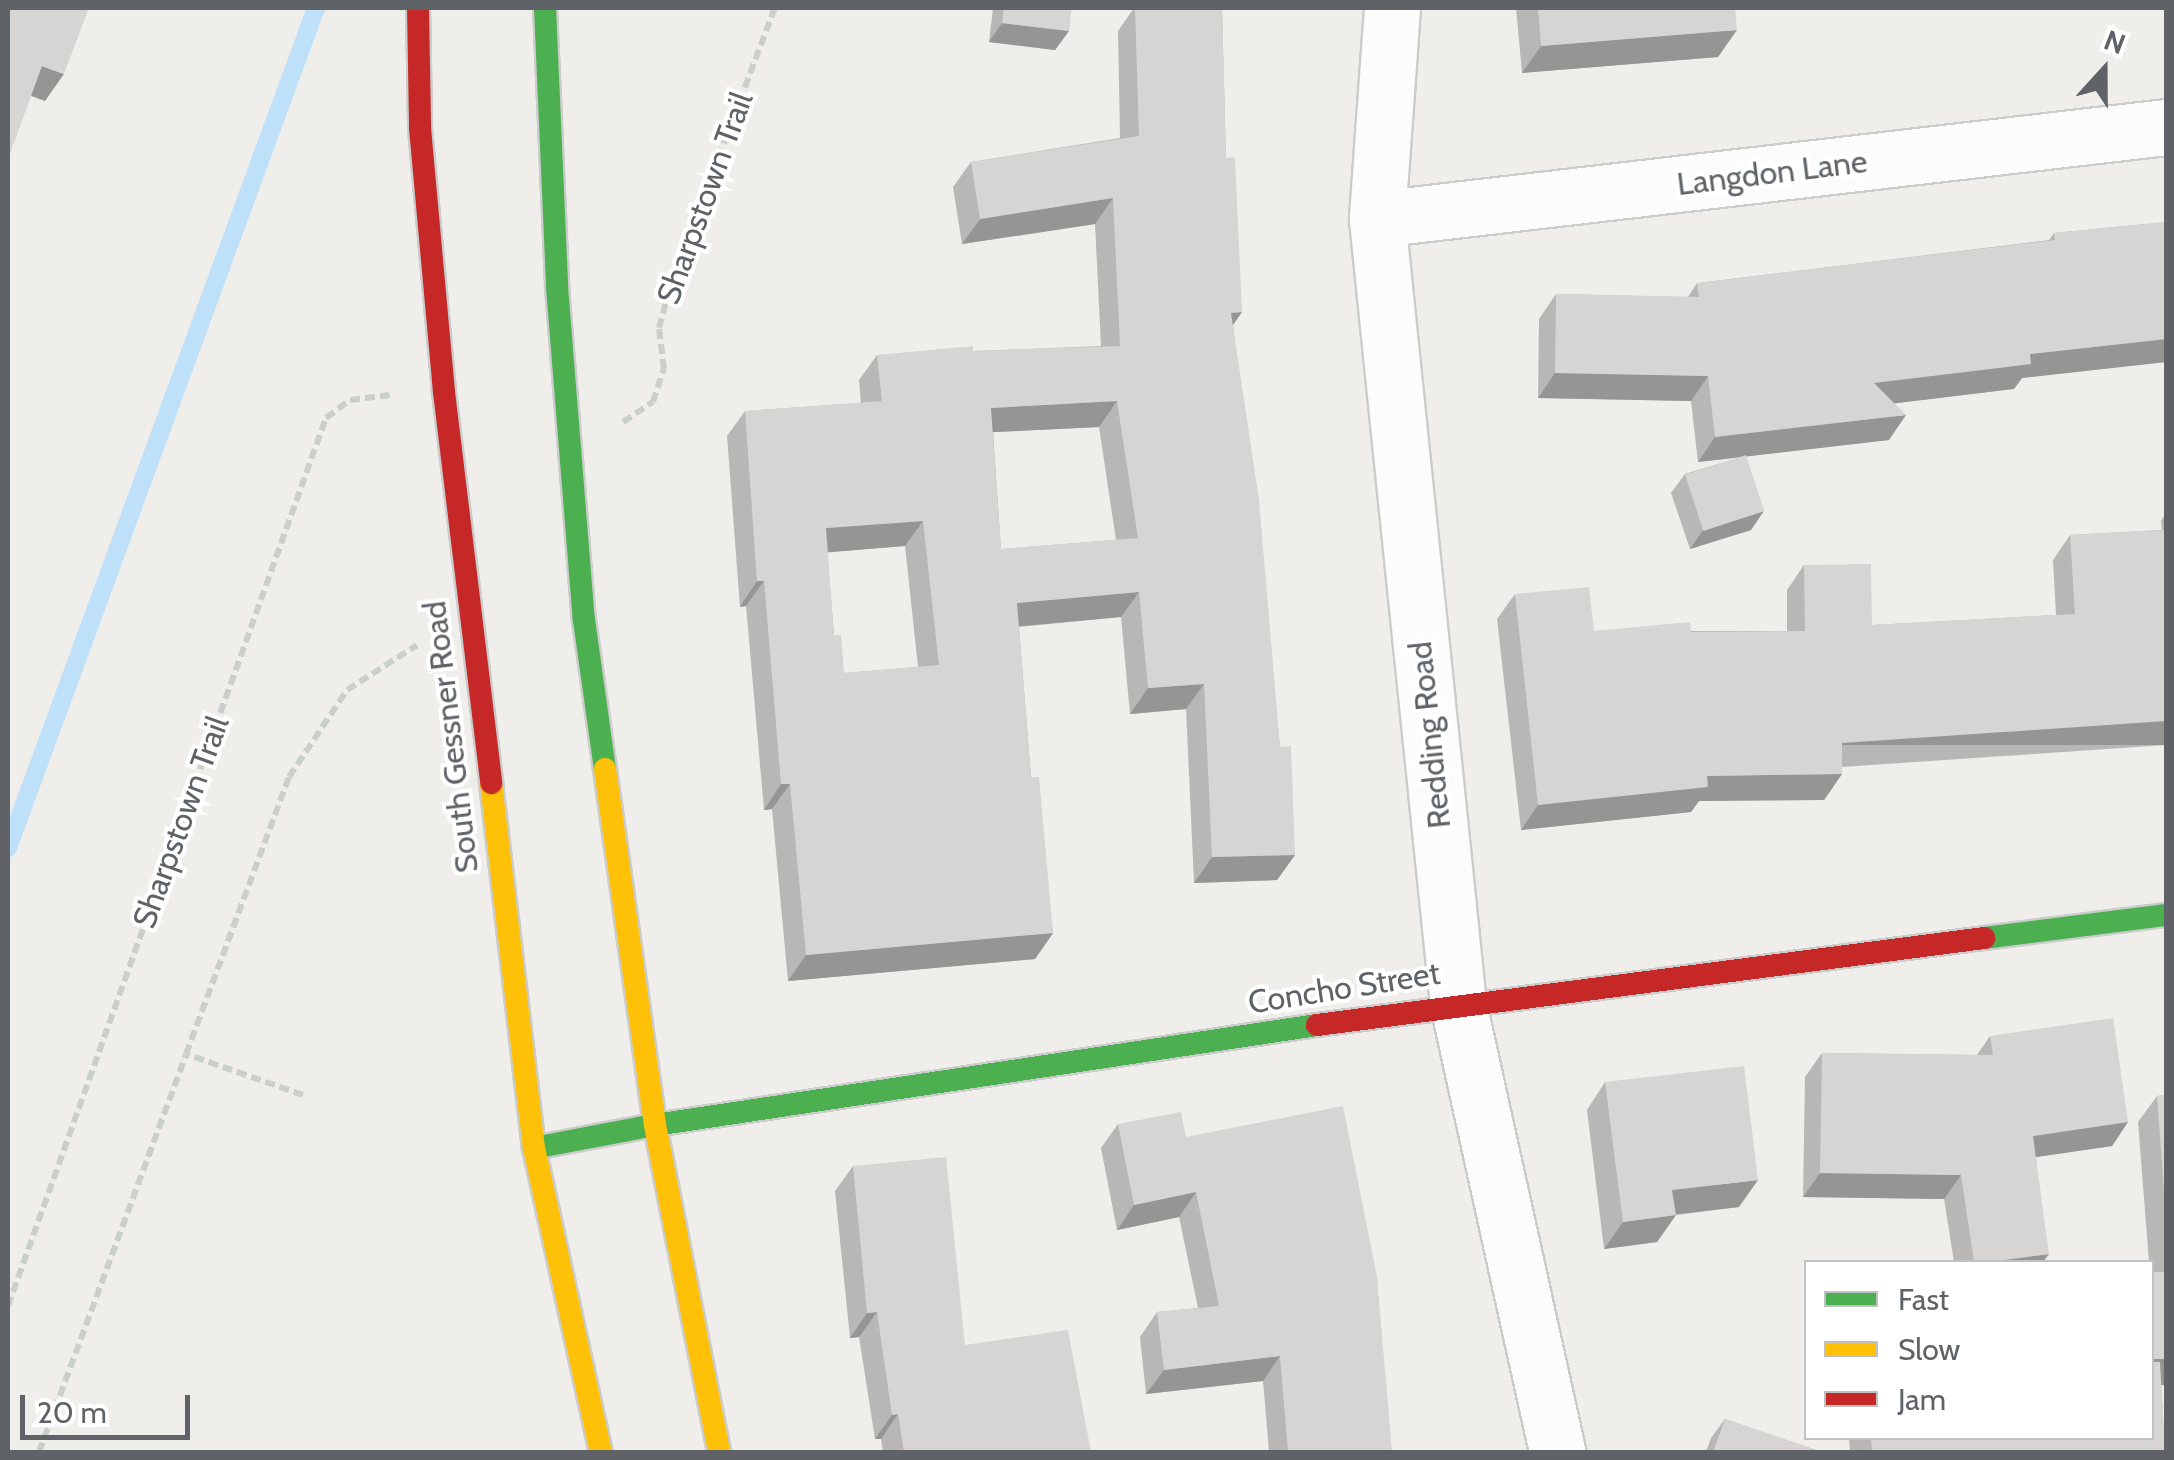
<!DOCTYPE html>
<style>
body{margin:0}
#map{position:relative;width:2174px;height:1460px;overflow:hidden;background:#efeeea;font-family:Cabin,sans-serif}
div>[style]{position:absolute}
.stream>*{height:18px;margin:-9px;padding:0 9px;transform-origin:9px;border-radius:9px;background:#bfe0f9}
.path>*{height:6px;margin-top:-3px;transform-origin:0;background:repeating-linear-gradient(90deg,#cacfcc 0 10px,transparent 0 15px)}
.roads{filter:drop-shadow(2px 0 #cbcccc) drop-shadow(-2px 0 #cbcccc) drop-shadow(0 2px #cbcccc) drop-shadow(0 -2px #cbcccc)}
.street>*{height:55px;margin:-27.5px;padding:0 27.5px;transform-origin:27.5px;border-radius:27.5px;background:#fdfcfc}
.fast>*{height:22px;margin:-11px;padding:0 11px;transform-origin:11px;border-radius:11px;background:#4caf50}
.slow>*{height:22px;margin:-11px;padding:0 11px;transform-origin:11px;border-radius:11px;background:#ffc107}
.jam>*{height:22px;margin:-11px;padding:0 11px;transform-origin:11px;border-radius:11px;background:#c62828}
.wall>*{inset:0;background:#b8b7b5}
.shaded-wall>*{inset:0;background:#969594;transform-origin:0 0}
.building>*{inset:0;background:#d6d5d3;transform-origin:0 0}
span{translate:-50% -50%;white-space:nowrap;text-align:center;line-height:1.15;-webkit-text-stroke:8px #fff;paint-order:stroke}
.street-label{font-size:32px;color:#5f6368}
.frame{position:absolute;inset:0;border:10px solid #5f6368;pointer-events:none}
.legend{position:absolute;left:1804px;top:1260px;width:350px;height:180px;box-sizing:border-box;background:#fff;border:2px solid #bfc1c3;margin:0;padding:12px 18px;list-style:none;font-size:30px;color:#5f6368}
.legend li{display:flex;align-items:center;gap:20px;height:50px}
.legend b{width:50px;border:2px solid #bfc1c3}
.north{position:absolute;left:2054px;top:20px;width:100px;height:100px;-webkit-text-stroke:8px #fff;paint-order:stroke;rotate:21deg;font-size:28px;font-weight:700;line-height:40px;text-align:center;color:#5f6368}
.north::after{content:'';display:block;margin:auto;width:35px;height:45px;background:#5f6368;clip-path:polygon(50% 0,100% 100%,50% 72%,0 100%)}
.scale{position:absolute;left:20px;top:1395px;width:170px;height:45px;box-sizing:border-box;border:5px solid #5f6368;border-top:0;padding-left:12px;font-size:30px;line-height:35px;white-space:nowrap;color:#5f6368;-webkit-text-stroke:8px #fff;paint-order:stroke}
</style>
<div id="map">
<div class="stream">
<i style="left:8px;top:848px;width:895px;rotate:-69.86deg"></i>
</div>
<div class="path">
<i style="left:623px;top:422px;width:36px;rotate:-34deg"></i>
<i style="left:653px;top:402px;width:35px;rotate:-72deg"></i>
<i style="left:664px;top:369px;width:41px;rotate:-97deg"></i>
<i style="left:659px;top:328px;width:46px;rotate:-74.7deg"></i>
<i style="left:671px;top:284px;width:295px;rotate:-69.4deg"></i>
<i style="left:303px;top:1095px;width:124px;rotate:-160.7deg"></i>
<i style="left:186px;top:1054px;width:296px;rotate:-69.6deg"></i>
<i style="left:289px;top:777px;width:105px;rotate:-56.3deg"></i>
<i style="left:347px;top:690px;width:83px;rotate:-32.7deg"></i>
<i style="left:8px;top:1306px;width:943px;rotate:-70.3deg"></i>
<i style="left:326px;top:418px;width:30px;rotate:-37deg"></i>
<i style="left:350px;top:400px;width:40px;rotate:-7.1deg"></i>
<i style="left:39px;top:1452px;width:424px;rotate:-69.7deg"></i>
</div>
<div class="roads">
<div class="street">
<i style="left:1392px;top:8px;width:212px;rotate:94.1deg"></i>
<i style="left:1377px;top:219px;width:789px;rotate:84.11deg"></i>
<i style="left:1458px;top:1004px;width:459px;rotate:77.5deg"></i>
<i style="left:1377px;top:219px;width:794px;rotate:-6.65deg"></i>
</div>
<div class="fast">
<i style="left:545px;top:8px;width:279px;rotate:87.5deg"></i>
<i style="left:557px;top:287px;width:334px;rotate:85.4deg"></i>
<i style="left:584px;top:620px;width:150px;rotate:82deg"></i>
<i style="left:1984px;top:938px;width:183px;rotate:-7.2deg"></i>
<i style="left:534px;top:1148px;width:123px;rotate:-10.8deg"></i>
<i style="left:655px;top:1125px;width:670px;rotate:-8.59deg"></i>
</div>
<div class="slow">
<i style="left:605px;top:769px;width:359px;rotate:82deg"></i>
<i style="left:655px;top:1125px;width:333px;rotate:78.9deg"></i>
<i style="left:491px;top:783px;width:368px;rotate:83.3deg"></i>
<i style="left:534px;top:1148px;width:311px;rotate:77.6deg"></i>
</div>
<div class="jam">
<i style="left:418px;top:8px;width:120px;rotate:89deg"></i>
<i style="left:420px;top:128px;width:265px;rotate:84.8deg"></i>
<i style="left:444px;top:392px;width:394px;rotate:83.1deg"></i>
<i style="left:1317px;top:1025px;width:673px;rotate:-7.43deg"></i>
</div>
</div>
<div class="wall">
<i style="clip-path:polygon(993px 8px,1071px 8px,1069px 31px,1055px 50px,989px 42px)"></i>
<i style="clip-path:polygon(evenodd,1134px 8px,1222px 8px,1226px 158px,1242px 312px,1233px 325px,1280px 747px,1295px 855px,1277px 880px,1194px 883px,1186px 709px,1130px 714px,1121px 617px,1019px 627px,1031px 777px,1053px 933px,1035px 959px,788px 981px,772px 809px,764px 810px,746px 606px,740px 607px,727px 436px,745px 411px,861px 403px,859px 380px,877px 355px,1101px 346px,1095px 224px,962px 244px,953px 187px,971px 162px,1120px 138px,1118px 31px,1134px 8px,1099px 427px,1116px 540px,1001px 549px,993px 432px,1099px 427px,1134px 8px,905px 546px,918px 667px,844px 673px,834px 635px,827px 552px,905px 546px)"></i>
<i style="clip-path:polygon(1516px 8px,1735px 8px,1718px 57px,1522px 73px)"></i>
<i style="clip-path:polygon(2166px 222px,2166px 362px,2022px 378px,2014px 389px,1895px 403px,1889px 440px,1746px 456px,1751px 530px,1690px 549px,1671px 493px,1685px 474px,1741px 457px,1698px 462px,1691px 401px,1538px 398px,1539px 319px,1556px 294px,1688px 297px,1697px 283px,2049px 240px,2054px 233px)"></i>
<i style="clip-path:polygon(2166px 513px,2166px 745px,1842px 767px,1842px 774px,1824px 800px,1699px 801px,1691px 812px,1521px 830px,1497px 619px,1515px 594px,1594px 631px,1787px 631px,1787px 590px,1804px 565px,1872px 625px,2056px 615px,2053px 560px,2070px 535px,2162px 530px,2161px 521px)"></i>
<i style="clip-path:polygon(1990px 1036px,2128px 1122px,2112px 1146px,2036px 1157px,2043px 1262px,1954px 1262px,1944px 1199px,1803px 1197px,1805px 1077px,1822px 1053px,1977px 1055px)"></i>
<i style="clip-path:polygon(1605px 1082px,1739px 1207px,1676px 1215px,1657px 1242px,1604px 1249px,1587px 1110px)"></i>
<i style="clip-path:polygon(2166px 1095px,2166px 1384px,2161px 1384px,2165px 1452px,1850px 1452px,1849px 1438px,2152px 1438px,2152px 1262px,2149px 1262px,2138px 1122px,2157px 1096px)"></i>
<i style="clip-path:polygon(1118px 1124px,1186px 1137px,1392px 1452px,1269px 1452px,1263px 1381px,1146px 1394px,1140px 1337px,1157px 1312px,1198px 1308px,1179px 1217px,1117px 1230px,1101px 1148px)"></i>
<i style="clip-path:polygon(853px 1166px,965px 1345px,1091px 1452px,883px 1452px,881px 1439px,875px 1439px,859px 1337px,850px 1338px,835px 1191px)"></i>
<i style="clip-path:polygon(1725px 1419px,1822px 1452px,1706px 1452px,1711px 1438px)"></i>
</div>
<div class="shaded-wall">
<i style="clip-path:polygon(1002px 23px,1069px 31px,1055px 50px,989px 42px)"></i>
<i style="clip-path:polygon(1737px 30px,1718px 57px,1522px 73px,1541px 46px)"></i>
<i style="clip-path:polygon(42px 66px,64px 74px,45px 101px,23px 93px)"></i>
<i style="clip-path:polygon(1113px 198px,1095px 224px,962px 244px,980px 219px)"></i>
<i style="clip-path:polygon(1242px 312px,1224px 338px,1231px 313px)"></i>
<i style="clip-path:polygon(2166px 339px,2166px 362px,2022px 378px,2014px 389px,1857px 408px,1874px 383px,2030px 354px)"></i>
<i style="clip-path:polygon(1555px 373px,1708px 376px,1691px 401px,1538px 398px)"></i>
<i style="clip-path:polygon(1117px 401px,1099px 427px,974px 433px,991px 408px)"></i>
<i style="clip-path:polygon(1906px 415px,1889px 440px,1698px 462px,1715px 437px)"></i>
<i style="clip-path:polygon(1764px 511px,1751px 530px,1690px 549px,1703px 530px)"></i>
<i style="clip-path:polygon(923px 521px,905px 546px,808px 554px,826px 528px)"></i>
<i style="clip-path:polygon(757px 581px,764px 581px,746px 606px,740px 607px)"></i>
<i style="clip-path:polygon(1139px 592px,1121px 617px,999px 628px,1017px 603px)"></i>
<i style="clip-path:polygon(1204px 684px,1186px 709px,1130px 714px,1148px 688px)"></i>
<i style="left:2166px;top:721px;width:24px;height:325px;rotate:90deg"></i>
<i style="clip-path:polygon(1842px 774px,1824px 800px,1699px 801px,1691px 812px,1521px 830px,1538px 805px,1707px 776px)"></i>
<i style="clip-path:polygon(781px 784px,790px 784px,772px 809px,764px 810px)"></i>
<i style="clip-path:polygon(1295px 855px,1277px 880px,1194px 883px,1212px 857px)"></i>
<i style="clip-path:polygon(1053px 933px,1035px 959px,788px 981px,806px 955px)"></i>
<i style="clip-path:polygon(2128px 1122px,2112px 1146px,2016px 1160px,2033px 1136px)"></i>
<i style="clip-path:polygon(1820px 1173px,1961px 1175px,1944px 1199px,1803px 1197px)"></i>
<i style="clip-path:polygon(1758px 1180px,1739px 1207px,1653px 1217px,1672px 1190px)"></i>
<i style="clip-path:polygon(1196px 1192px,1179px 1217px,1117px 1230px,1134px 1205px)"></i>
<i style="clip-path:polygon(1676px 1215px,1657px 1242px,1604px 1249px,1623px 1222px)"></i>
<i style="clip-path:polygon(2049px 1254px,2043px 1262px,1989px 1262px)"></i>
<i style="clip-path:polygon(877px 1312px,859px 1337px,850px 1338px,867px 1313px)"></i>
<i style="clip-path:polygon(1280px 1356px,1263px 1381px,1146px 1394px,1164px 1370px)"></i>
<i style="left:2152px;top:1359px;width:14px;height:26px"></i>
<i style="clip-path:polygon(898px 1414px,881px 1439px,875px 1439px,892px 1415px)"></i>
</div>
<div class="building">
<i style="clip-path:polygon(8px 8px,89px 8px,64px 74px,42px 66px,8px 159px)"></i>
<i style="clip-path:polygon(1004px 8px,1071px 8px,1069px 31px,1002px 23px)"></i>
<i style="clip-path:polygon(evenodd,1135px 8px,1222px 8px,1226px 158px,1235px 157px,1242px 312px,1231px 313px,1259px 500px,1280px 747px,1291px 746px,1295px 855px,1212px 857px,1204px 684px,1148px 688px,1139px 592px,1017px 603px,1031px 777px,1039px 777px,1053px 933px,806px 955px,790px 784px,781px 784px,764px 581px,757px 581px,745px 411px,882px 401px,877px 355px,973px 346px,973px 351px,1120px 346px,1113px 198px,980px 219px,971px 162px,1139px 136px,1135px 8px,1117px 401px,1138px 538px,1001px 549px,991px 408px,1117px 401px,1135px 8px,923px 521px,939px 665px,844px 673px,841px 635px,834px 635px,826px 528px,923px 521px)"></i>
<i style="clip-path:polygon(1538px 8px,1735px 8px,1737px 30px,1541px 46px)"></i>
<i style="clip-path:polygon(2166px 222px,2166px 339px,2030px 354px,2031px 364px,1874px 383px,1906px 415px,1715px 437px,1708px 376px,1555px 373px,1556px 294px,1699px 297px,1697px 283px,2055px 240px,2054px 233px)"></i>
<i style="left:1746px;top:455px;width:59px;height:64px;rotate:72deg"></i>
<i style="clip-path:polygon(2166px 530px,2166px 721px,1842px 743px,1842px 774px,1707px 776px,1708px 787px,1538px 805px,1515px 594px,1589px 587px,1594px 631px,1690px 622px,1691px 632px,1805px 631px,1804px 565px,1871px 564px,1872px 625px,2075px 614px,2070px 535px)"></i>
<i style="clip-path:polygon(2113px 1018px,2128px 1122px,2033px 1136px,2049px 1254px,1989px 1262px,1974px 1262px,1961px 1175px,1820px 1173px,1822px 1053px,1993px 1055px,1990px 1036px)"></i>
<i style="clip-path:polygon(1744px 1066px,1758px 1180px,1672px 1190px,1676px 1215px,1623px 1222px,1605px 1082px)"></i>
<i style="clip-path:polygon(2166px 1095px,2166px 1219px,2157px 1096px)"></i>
<i style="clip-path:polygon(1343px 1106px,1377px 1277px,1392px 1452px,1288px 1452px,1280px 1356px,1164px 1370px,1157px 1312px,1219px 1306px,1196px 1192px,1134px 1205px,1118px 1124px,1181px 1112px,1186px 1137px)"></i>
<i style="clip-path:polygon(946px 1157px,965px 1345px,1068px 1330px,1091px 1452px,904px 1452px,898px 1414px,892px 1415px,877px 1312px,867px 1313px,853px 1166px)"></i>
<i style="left:2166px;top:1272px;width:87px;height:14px;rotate:90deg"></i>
<i style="clip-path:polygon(2152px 1362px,2160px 1362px,2165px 1452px,1872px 1452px,1871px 1438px,2152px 1438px)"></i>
<i style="clip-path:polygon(1725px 1419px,1822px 1452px,1713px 1452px)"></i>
</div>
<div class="street-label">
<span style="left:1772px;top:173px;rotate:-7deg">Langdon Lane</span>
<span style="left:705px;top:198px;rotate:-70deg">Sharpstown Trail</span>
<span style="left:1430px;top:735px;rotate:-96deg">Redding Road</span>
<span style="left:451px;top:737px;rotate:-97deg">South Gessner Road</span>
<span style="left:181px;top:822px;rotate:-70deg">Sharpstown Trail</span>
<span style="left:1344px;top:988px;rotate:-9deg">Concho Street</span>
</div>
<div class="frame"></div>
<ul class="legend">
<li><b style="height:12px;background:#4caf50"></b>Fast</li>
<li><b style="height:12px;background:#ffc107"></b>Slow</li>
<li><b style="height:12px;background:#c62828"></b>Jam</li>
</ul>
<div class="north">N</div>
<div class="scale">20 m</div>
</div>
